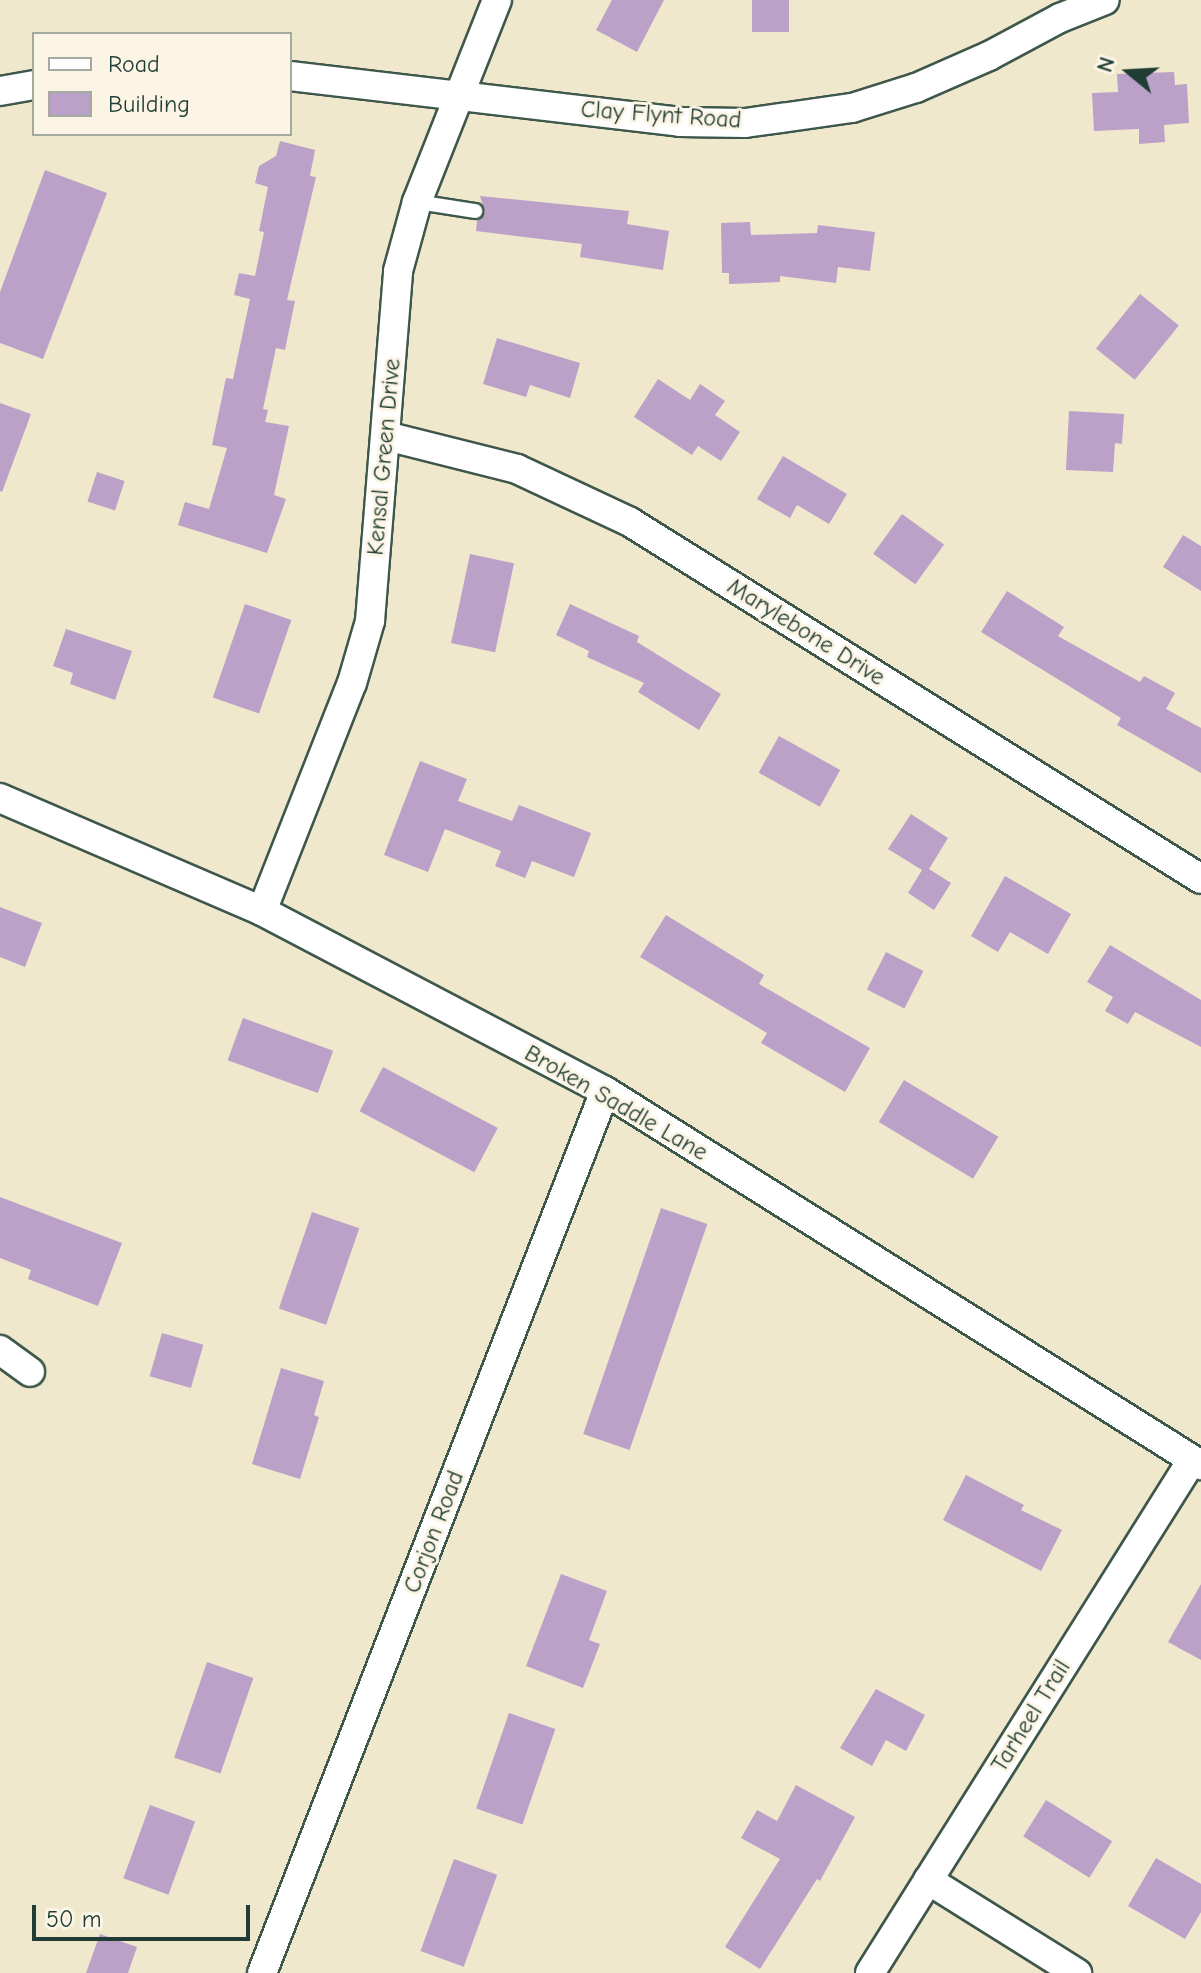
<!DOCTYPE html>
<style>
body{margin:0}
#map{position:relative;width:1201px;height:1973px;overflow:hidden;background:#f0e8cc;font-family:"Comic Neue",sans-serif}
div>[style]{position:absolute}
.building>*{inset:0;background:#bba1c8;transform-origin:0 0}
.roads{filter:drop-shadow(2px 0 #3e574b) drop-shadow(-2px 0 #3e574b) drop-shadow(0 2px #3e574b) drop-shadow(0 -2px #3e574b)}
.service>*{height:14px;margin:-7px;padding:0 7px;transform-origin:7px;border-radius:7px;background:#fff}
.minor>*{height:28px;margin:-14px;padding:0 14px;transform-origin:14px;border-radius:14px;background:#fff}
span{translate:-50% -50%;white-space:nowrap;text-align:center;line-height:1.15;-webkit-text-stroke:6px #fcf5e5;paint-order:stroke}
.street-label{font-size:24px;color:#1f3d34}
.legend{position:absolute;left:32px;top:32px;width:260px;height:104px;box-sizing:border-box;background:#fcf5e5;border:2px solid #a4ab9e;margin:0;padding:10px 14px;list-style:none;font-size:24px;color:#1f3d34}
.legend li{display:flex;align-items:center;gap:16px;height:40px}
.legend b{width:40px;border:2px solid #a4ab9e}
.north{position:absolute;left:1089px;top:32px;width:80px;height:80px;-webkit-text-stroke:6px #fcf5e5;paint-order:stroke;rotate:288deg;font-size:22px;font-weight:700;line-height:32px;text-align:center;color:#1f3d34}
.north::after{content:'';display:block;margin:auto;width:28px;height:36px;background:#1f3d34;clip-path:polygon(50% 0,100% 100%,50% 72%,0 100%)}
.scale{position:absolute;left:32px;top:1905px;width:218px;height:36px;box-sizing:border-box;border:4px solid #1f3d34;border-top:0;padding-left:10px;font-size:24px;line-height:28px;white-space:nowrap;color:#1f3d34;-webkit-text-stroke:6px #fcf5e5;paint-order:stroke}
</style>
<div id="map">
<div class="building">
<i style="clip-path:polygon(612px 0,664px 0,637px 52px,596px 30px)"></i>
<i style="left:752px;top:0;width:37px;height:32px"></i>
<i style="clip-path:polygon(1174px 72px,1175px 85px,1187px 84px,1189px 123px,1164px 125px,1165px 142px,1139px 144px,1139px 129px,1094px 131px,1092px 93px,1118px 92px,1117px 74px)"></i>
<i style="clip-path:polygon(280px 141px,315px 150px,310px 176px,316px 177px,287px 300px,295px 301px,285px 350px,276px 348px,263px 409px,268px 410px,265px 422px,289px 426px,274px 495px,286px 499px,267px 553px,178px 525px,185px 502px,209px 509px,227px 448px,212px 445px,226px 378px,233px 379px,250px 299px,234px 295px,239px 273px,255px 276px,264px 232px,259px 231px,268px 187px,255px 183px,259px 166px,276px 156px)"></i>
<i style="clip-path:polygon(45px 170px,107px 193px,43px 359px,0 343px,0 292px)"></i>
<i style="clip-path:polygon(480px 196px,629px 211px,627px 224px,669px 231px,663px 270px,580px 257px,582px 244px,476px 231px,477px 221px,485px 212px)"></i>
<i style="clip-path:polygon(750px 222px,751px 235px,817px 233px,818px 225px,875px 232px,870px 271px,838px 267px,836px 283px,780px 276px,780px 282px,729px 284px,729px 273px,722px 273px,721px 223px)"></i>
<i style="left:1140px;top:294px;width:50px;height:70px;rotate:39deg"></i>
<i style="clip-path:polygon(497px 338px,580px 363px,570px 398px,530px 385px,526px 397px,483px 384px)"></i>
<i style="clip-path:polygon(658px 379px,690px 400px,700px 384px,725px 401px,715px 415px,740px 432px,721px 461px,698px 446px,692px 455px,634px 417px)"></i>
<i style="clip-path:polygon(0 403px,31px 414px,2px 492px,0 491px)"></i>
<i style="clip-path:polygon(1069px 411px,1124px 414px,1122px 444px,1115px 443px,1113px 472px,1066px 470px)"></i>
<i style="clip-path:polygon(783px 456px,847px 494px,829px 524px,797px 505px,790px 518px,757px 499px)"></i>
<i style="left:97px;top:472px;width:29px;height:31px;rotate:18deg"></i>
<i style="left:902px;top:514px;width:52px;height:49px;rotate:36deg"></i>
<i style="clip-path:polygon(1183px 535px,1201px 546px,1201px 591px,1163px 567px)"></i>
<i style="left:470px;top:554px;width:45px;height:91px;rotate:12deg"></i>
<i style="clip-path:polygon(1007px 591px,1064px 627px,1058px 636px,1140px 682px,1144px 676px,1175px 693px,1166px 709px,1201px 728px,1201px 773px,1117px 725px,1121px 718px,981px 632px)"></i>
<i style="left:245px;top:604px;width:49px;height:99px;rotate:19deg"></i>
<i style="clip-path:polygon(570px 604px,639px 636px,637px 642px,721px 694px,699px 730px,638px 692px,644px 683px,587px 657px,589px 651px,556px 635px)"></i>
<i style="clip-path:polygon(66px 629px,132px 651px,115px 700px,70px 684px,73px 673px,53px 666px)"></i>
<i style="left:779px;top:736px;width:70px;height:42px;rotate:29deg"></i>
<i style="clip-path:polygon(420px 761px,467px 779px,458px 801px,512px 821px,519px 805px,591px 833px,574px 877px,532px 861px,525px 878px,495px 866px,501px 851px,445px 829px,428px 872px,384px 855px)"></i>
<i style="clip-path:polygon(911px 814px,948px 838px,929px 869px,951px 883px,934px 910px,908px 893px,922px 870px,888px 849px)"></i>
<i style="clip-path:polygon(1005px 876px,1071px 914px,1048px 954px,1010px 932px,998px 952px,971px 936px)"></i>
<i style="clip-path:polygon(0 907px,42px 923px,25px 967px,0 957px)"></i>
<i style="clip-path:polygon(666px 915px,764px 975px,759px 984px,870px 1048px,845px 1092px,761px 1043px,767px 1033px,640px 957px)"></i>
<i style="clip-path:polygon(1110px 945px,1201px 1000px,1201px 1047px,1135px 1012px,1128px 1024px,1105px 1011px,1113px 997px,1087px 982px)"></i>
<i style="left:886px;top:952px;width:42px;height:42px;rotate:27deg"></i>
<i style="left:243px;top:1018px;width:96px;height:45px;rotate:20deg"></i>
<i style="left:383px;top:1067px;width:130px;height:50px;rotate:28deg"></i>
<i style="left:904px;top:1080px;width:110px;height:49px;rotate:31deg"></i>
<i style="clip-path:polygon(0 1197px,122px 1243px,98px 1306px,28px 1279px,31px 1270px,0 1258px)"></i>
<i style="left:661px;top:1208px;width:49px;height:239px;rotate:19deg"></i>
<i style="left:312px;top:1212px;width:50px;height:102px;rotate:19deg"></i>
<i style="left:162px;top:1333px;width:43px;height:45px;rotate:16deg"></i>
<i style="clip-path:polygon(281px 1368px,324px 1381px,314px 1415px,319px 1417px,300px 1479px,252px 1464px)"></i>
<i style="clip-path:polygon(966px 1475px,1024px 1505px,1021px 1510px,1062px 1530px,1041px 1571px,943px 1520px)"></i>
<i style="clip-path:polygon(561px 1574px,607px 1591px,589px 1640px,600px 1644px,583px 1688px,526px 1666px)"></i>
<i style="clip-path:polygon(1201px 1584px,1201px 1660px,1168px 1642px)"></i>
<i style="left:207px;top:1662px;width:49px;height:101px;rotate:19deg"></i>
<i style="clip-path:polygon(876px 1689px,925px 1715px,906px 1751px,886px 1740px,872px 1766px,840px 1748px)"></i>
<i style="left:509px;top:1713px;width:49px;height:101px;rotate:19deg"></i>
<i style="clip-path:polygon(796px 1785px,855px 1817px,820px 1881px,817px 1879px,760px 1969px,725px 1947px,780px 1859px,741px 1838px,757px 1810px,777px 1821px)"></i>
<i style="left:1046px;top:1800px;width:78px;height:43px;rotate:32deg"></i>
<i style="left:150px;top:1805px;width:48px;height:78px;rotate:20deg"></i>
<i style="clip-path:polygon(1156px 1858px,1201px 1884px,1201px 1912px,1185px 1939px,1128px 1906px)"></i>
<i style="left:454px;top:1859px;width:46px;height:98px;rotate:20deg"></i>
<i style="clip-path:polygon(100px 1934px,137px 1947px,128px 1973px,86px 1973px)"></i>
</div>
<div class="roads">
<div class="service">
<i style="left:417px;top:202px;width:59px;rotate:8.8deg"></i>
</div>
<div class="minor">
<i style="left:290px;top:76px;width:393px;rotate:6.7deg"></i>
<i style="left:680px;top:122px;width:65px;rotate:0.9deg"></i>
<i style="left:745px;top:123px;width:108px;rotate:-8deg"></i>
<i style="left:852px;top:108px;width:67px;rotate:-17.4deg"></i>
<i style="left:916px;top:88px;width:80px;rotate:-23.7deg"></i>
<i style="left:989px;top:56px;width:81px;rotate:-28.2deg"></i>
<i style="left:1060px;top:18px;width:48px;rotate:-21.8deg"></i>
<i style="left:0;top:91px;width:35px;rotate:-10deg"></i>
<i style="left:386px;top:436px;width:135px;rotate:14.1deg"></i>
<i style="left:517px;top:469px;width:125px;rotate:25.1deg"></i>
<i style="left:630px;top:522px;width:673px;rotate:32.01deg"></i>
<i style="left:0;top:798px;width:285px;rotate:23.3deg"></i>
<i style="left:262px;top:911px;width:387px;rotate:27.7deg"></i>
<i style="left:605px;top:1091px;width:704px;rotate:32.11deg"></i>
<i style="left:262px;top:911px;width:245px;rotate:-68.5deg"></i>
<i style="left:352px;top:683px;width:65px;rotate:-73.8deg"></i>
<i style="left:370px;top:621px;width:351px;rotate:-85.4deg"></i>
<i style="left:398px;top:271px;width:72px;rotate:-74.6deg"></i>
<i style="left:417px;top:202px;width:217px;rotate:-68.4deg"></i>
<i style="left:0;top:1350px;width:37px;rotate:36deg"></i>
<i style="left:928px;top:1880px;width:176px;rotate:32deg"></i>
<i style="left:262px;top:1973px;width:946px;rotate:-68.75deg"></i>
<i style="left:870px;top:1973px;width:606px;rotate:-57.88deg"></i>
</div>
</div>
<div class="street-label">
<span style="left:661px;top:115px;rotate:4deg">Clay Flynt Road</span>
<span style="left:384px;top:457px;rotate:-85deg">Kensal Green Drive</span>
<span style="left:806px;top:632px;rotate:32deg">Marylebone Drive</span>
<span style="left:616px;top:1103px;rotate:30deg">Broken Saddle Lane</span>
<span style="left:434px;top:1532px;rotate:-69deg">Corjon Road</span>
<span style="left:1031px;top:1716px;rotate:-58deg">Tarheel Trail</span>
</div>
<ul class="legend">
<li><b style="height:10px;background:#fff"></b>Road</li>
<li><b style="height:22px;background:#bba1c8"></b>Building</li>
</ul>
<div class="north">N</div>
<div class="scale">50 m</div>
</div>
